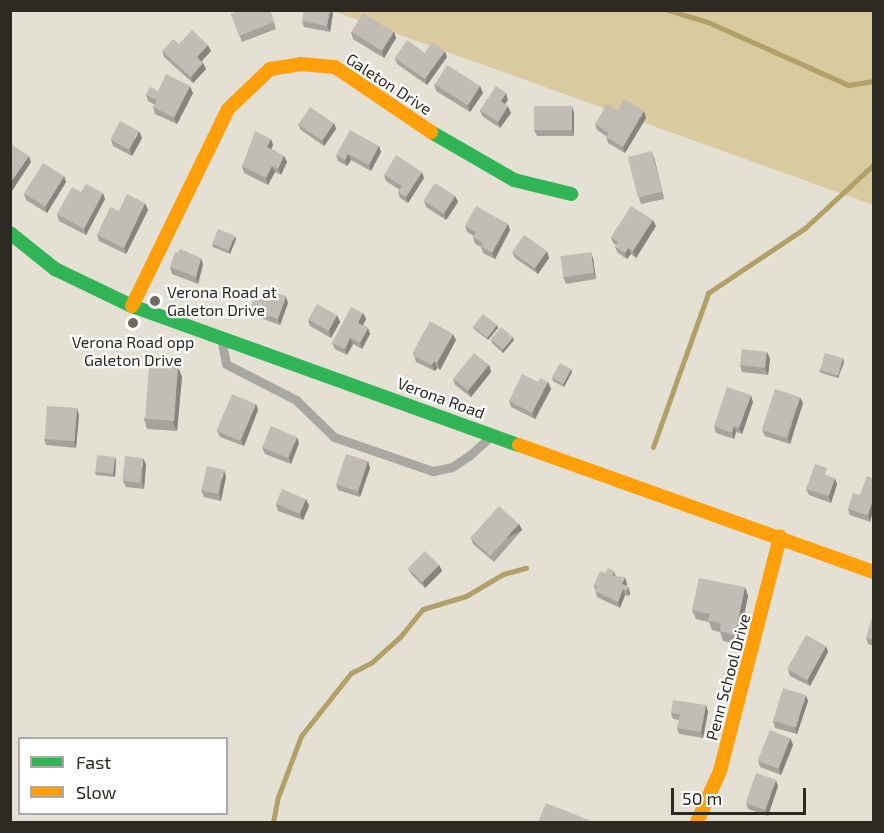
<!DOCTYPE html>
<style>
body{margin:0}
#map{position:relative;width:884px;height:833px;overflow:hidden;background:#e5e0d4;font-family:"Exo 2",sans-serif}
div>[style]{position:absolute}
.green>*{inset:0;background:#d9caa0}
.stream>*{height:5px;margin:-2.5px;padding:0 2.5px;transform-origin:2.5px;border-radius:2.5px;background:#b2a069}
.lane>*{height:9px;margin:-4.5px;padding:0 4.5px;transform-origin:4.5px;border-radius:4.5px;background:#a9a7a1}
.fast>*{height:14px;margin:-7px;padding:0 7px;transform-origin:7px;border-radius:7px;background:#30b455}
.slow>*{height:14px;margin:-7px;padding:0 7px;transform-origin:7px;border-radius:7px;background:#ff9f0a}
.wall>*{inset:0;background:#a6a39b}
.shaded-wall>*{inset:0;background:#87847e;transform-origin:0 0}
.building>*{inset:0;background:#c1bdb4;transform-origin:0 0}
.dots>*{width:16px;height:16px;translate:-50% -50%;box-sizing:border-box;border:3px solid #fff;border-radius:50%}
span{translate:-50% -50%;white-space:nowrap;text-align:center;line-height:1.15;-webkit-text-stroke:4.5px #fff;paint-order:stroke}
.street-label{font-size:16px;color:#2d2a21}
.poi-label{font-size:16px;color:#2d2a21}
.left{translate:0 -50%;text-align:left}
.frame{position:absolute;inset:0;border:12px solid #2d2a21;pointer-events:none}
.legend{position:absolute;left:18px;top:737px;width:210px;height:78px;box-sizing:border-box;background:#fff;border:2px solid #abaaa6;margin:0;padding:8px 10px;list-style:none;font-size:18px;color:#2d2a21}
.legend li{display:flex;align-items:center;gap:12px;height:30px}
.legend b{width:30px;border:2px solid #abaaa6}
.scale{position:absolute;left:671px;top:788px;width:135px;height:27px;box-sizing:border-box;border:3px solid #2d2a21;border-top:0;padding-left:8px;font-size:18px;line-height:21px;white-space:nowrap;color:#2d2a21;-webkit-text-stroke:4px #fff;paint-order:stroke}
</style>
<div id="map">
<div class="green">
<i style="clip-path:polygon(333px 11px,873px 11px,873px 205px)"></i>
</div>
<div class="stream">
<i style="left:668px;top:10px;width:42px;rotate:16.7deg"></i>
<i style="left:708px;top:22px;width:154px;rotate:24.2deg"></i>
<i style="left:848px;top:85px;width:26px;rotate:-9deg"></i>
<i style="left:653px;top:447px;width:164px;rotate:-70.3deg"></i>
<i style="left:708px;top:293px;width:117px;rotate:-33.8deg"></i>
<i style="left:805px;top:228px;width:94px;rotate:-42.8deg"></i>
<i style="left:273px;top:822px;width:25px;rotate:-79deg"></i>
<i style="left:278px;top:797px;width:65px;rotate:-69.3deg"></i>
<i style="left:301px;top:736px;width:80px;rotate:-51.6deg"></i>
<i style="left:351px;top:673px;width:22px;rotate:-27deg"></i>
<i style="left:371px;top:663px;width:39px;rotate:-42deg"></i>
<i style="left:400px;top:637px;width:36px;rotate:-51deg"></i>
<i style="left:423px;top:609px;width:45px;rotate:-16.8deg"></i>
<i style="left:466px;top:596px;width:43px;rotate:-30.7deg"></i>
<i style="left:503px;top:574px;width:24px;rotate:-15deg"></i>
</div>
<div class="lane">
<i style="left:222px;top:343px;width:21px;rotate:79deg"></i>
<i style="left:226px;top:364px;width:79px;rotate:27.2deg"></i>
<i style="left:296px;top:400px;width:53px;rotate:44.2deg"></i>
<i style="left:334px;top:437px;width:105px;rotate:19deg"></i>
<i style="left:433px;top:471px;width:19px;rotate:-12deg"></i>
<i style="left:452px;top:467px;width:22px;rotate:-34deg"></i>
<i style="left:470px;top:455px;width:25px;rotate:-42deg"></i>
</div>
<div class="fast">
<i style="left:431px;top:132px;width:96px;rotate:30deg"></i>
<i style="left:514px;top:180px;width:59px;rotate:13.8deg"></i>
<i style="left:10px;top:233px;width:58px;rotate:38.7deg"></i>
<i style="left:55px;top:269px;width:85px;rotate:25.7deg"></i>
<i style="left:132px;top:306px;width:411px;rotate:19.8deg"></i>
</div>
<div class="slow">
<i style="left:132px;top:306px;width:219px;rotate:-64deg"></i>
<i style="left:228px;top:109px;width:58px;rotate:-43.6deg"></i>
<i style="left:270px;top:69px;width:30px;rotate:-9deg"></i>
<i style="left:300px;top:64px;width:35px;rotate:5deg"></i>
<i style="left:335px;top:67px;width:116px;rotate:34.1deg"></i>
<i style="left:519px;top:445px;width:377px;rotate:19.7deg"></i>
<i style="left:697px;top:822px;width:56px;rotate:-65.7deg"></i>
<i style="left:720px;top:771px;width:242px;rotate:-75.6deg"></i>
</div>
<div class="wall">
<i style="clip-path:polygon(270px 10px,276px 29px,242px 42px,231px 14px)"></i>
<i style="clip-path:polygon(333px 13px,330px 32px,304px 27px,302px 21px)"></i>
<i style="clip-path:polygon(351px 32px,394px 32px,396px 38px,384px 58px,353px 39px)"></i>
<i style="clip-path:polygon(179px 44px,211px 51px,202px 61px,206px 69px,193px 83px,164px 57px,162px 51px)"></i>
<i style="clip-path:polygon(425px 53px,447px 57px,427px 85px,397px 64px,395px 58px)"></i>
<i style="clip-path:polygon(434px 84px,480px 86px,483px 93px,470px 112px,436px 91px)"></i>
<i style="clip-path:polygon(158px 91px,193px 93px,177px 124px,155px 114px,153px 107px,155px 105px,148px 101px,146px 95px)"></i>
<i style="clip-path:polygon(508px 100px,505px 104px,511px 113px,500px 128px,482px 116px,480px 110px)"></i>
<i style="clip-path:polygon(618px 111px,646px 118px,625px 153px,608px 143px,606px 136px,597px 130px,595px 124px)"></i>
<i style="clip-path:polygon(574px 113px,574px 136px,537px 136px,534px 130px)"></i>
<i style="clip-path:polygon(334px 123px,336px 129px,324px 146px,301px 130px,298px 124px)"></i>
<i style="clip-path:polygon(142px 138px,132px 156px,113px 146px,111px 140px)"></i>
<i style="clip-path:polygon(271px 139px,273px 145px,271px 149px,284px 156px,287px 162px,281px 175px,275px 172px,268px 185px,244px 173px,242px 166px)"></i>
<i style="clip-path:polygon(379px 146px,381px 152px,371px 171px,351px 160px,347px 166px,338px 161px,336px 155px)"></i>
<i style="clip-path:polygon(654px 157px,664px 199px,641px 204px,639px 198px)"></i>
<i style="clip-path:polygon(384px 175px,424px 178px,408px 203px,400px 198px,398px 192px,400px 190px,386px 181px)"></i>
<i style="clip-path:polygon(64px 176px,66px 182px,47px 213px,26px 200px,24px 194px)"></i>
<i style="clip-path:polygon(81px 192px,103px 193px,105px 199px,86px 235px,59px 221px,57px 214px)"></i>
<i style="clip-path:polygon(455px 196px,458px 202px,446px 220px,426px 207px,424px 201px)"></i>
<i style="clip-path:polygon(148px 210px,126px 254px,99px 241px,97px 235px,119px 211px)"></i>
<i style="clip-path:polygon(508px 224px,510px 230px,495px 259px,483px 253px,481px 247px,475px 244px,473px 237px,474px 236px,467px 232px,465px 226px)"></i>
<i style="clip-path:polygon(656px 226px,636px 258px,631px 254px,627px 259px,618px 253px,615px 247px,616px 245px,613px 243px,611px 237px)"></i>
<i style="clip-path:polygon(236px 239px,230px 254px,213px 247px,212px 244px)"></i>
<i style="clip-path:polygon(512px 252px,549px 258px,538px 274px,515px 258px)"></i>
<i style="clip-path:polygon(593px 258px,596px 279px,566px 284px,563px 277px)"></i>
<i style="clip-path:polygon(203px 264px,198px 284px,172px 274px,170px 267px)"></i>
<i style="clip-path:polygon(288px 303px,280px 325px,252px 315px,250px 309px)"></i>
<i style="clip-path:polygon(363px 313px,366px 319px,363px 325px,368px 328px,370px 334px,362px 349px,353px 344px,347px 355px,335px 349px,332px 343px)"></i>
<i style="clip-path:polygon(337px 315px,340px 322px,331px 338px,310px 326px,308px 320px)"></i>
<i style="clip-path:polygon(497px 325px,498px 328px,488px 340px,474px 329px,473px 326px)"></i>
<i style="clip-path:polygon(456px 340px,440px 370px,437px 368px,435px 371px,416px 362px,413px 352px)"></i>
<i style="clip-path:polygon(491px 340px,514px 340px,503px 353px,492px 343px)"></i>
<i style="clip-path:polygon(767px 352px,770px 359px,768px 375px,742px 372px,740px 365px)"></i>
<i style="clip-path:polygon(843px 358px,844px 362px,838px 378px,821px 373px,819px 370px)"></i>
<i style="clip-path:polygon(489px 365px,491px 372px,471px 397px,455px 385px,453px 379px)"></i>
<i style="clip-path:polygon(178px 367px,182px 377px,177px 431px,147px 429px,144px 419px)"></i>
<i style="clip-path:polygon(571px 369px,572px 372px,564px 387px,553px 381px,552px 378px)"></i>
<i style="clip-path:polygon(538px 382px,548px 382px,551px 389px,535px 419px,511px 407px,509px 401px)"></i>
<i style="clip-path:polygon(753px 402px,742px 434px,736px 432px,734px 439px,716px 433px,714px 426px)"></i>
<i style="clip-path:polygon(803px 403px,790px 444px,765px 436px,762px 430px)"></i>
<i style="clip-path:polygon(256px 404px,258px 410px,244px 446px,220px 437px,217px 431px)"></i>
<i style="clip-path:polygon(79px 415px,76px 448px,46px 445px,44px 439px)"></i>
<i style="clip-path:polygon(299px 443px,291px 464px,265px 454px,262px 447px)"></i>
<i style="clip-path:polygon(116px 460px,115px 477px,96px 475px,95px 472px)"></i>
<i style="clip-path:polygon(368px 461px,370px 468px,360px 497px,338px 490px,336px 484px)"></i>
<i style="clip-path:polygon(146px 464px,144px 489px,126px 487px,123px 481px)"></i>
<i style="clip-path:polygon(829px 475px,829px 476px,837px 484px,831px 503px,809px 495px,806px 489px)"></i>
<i style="clip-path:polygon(226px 476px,221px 501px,204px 497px,201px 490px)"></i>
<i style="clip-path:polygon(873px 478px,870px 522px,850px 515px,848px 509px,860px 495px)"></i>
<i style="clip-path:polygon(306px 499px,309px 506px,303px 520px,278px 511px,276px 504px)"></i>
<i style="clip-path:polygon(519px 524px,522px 530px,494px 562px,473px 544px,471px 538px)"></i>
<i style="clip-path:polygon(439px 565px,442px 571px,425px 588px,411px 574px,408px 568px)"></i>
<i style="clip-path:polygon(614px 571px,616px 576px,627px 584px,626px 586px,630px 593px,629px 596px,625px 595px,620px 608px,597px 597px,594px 585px,606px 573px)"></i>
<i style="clip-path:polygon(745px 587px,748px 596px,738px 644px,723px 641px,720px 632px,712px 630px,709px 622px,696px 619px,692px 610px)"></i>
<i style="clip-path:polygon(873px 615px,873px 646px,868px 644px,866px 638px)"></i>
<i style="clip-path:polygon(826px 646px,828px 652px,810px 686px,790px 676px,788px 670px)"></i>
<i style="clip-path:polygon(808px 701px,797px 734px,775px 728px,773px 721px)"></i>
<i style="clip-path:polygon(706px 705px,708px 712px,703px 738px,679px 734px,677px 728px,679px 720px,673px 719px,671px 713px)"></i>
<i style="clip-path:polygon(790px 738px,793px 745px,781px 775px,760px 767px,758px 761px)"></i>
<i style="clip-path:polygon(778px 786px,768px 816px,748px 809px,746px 803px)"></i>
</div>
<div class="shaded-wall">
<i style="clip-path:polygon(330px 10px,332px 10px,333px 13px,330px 32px,327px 26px)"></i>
<i style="clip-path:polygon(394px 32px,396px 38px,384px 58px,382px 51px)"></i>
<i style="clip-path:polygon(208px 45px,211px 51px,200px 63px,197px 57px)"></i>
<i style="clip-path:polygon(445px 51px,447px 57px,427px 85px,425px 79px)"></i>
<i style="clip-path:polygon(203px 63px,206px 69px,193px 83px,191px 77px)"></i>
<i style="clip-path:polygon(190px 86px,193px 93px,177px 124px,174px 118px)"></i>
<i style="clip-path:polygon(480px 86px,483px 93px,470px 112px,468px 106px)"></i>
<i style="clip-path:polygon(506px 93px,508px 100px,503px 107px,501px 101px)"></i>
<i style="clip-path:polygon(508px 106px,511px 113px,500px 128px,498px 122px)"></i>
<i style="clip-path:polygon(572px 106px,574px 113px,574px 136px,572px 130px)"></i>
<i style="clip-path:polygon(644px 111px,646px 118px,625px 153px,623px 147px)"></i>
<i style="clip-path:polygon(334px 123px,336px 129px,324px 146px,322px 140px)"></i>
<i style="clip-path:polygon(139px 131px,142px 138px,132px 156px,130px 150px)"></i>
<i style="clip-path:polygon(271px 139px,273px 145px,269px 154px,267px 147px)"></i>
<i style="clip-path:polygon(379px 146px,381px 152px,371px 171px,369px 165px)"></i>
<i style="clip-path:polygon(652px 151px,654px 157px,664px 199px,662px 192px)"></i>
<i style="clip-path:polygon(348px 154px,351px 160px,347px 166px,345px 160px)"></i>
<i style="clip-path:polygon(29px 156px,31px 162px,12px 191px,10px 183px)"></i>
<i style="clip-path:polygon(284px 156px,287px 162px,281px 175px,278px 169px)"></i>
<i style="clip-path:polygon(272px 166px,275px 172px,268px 185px,266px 178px)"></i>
<i style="clip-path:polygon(422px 172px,424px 178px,408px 203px,406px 197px)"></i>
<i style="clip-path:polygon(64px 176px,66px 182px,47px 213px,45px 207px)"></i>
<i style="clip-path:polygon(103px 193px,105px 199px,86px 235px,84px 229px)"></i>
<i style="clip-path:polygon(455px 196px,458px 202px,446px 220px,444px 214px)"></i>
<i style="clip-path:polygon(145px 203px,148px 210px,126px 254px,124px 248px)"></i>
<i style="clip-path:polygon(653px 220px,656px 226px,636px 258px,633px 251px)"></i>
<i style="clip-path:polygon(508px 224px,510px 230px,495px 259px,492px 253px)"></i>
<i style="clip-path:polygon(235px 236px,236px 239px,230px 254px,229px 251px)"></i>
<i style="clip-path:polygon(628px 248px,631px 254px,627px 259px,625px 253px)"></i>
<i style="clip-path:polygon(547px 251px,549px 258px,538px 274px,535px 268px)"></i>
<i style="clip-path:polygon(591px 252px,593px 258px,596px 279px,594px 273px)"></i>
<i style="clip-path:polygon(201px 258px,203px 264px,198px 284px,196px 277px)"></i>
<i style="clip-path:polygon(286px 296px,288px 303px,280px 325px,278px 319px)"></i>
<i style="clip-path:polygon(363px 313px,366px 319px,361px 329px,358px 323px)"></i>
<i style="clip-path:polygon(337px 315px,340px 322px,331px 338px,329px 331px)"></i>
<i style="clip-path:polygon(497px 325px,498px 328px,488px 340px,487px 337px)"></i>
<i style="clip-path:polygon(368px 328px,370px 334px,362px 349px,360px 343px)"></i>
<i style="clip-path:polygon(453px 334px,456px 340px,440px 370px,437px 363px)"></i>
<i style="clip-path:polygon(513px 337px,514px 340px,503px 353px,502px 350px)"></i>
<i style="clip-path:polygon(350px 338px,353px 344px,347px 355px,345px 349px)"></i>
<i style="clip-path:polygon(767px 352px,770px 359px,768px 375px,765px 369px)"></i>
<i style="clip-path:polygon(843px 358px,844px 362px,838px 378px,837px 375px)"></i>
<i style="clip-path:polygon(434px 361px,437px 368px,435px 371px,432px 365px)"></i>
<i style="clip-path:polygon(489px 365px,491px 372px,471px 397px,468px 391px)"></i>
<i style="clip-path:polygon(178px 367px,182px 377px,177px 431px,173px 422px)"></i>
<i style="clip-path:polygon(571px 369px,572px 372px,564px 387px,563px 384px)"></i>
<i style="clip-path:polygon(548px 382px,551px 389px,535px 419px,532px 413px)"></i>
<i style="clip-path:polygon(751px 395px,753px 402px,742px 434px,739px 428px)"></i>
<i style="clip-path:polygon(800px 397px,803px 403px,790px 444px,788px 438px)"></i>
<i style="clip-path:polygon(256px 404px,258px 410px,244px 446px,241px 440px)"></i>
<i style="clip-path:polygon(77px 408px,79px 415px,76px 448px,74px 442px)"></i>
<i style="clip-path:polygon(734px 426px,736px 432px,734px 439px,732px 433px)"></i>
<i style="clip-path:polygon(297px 437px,299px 443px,291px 464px,289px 458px)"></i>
<i style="clip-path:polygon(115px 457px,116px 460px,115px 477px,113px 474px)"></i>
<i style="clip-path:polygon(143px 458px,146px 464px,144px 489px,142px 482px)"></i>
<i style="clip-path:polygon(368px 461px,370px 468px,360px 497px,358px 491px)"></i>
<i style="clip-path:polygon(224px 470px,226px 476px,221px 501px,219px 494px)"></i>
<i style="clip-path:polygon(835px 478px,837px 484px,831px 503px,829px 496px)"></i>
<i style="clip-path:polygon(306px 499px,309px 506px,303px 520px,300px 514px)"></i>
<i style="clip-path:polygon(873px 499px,873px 512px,870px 522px,868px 515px)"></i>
<i style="left:519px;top:524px;width:7px;height:43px;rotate:63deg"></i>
<i style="clip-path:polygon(439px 565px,442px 571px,425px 588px,423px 582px)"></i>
<i style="clip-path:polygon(625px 577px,627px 584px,625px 590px,622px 584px)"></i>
<i style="clip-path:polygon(628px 586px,630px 593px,629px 596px,627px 590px)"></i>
<i style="clip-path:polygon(745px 587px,748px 596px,738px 644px,735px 635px)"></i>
<i style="clip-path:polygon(623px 589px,625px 595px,620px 608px,618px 602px)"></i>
<i style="clip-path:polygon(826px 646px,828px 652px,810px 686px,807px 680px)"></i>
<i style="clip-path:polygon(806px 695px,808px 701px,797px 734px,795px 728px)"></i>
<i style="clip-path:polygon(706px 705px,708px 712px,703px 738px,701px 732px)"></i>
<i style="clip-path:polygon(790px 738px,793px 745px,781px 775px,779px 769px)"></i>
<i style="clip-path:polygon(776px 780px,778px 786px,768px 816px,765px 810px)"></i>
</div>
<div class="building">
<i style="clip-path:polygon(240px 10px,270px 10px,274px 22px,239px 36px,231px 14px)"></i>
<i style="clip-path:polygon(304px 10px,330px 10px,327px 26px,302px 21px)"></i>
<i style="left:363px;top:13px;width:36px;height:22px;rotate:32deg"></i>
<i style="clip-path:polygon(192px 30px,208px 45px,197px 57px,203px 63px,191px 77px,162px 51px,173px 39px,179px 44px)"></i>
<i style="clip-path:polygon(407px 40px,425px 53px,432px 42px,445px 51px,425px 79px,395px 58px)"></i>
<i style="left:447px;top:65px;width:39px;height:23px;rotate:32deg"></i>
<i style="clip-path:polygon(166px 74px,190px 86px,174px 118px,153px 107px,157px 100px,146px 95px,150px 87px,158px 91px)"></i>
<i style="clip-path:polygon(496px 86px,506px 93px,501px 101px,508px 106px,498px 122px,480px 110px)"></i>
<i style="clip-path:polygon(624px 99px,644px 111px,623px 147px,606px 137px,609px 133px,595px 124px,607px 104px,618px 111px)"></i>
<i style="left:534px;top:106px;width:38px;height:24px"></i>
<i style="left:310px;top:107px;width:29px;height:21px;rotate:34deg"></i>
<i style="left:120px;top:121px;width:21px;height:21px;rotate:28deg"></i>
<i style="clip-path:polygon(350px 130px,379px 146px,369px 165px,348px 154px,345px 160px,336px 155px)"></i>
<i style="clip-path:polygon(255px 131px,271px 139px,267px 147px,284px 156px,278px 169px,272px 166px,266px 178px,242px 166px)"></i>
<i style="clip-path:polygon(10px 144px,29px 156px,10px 183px)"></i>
<i style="left:652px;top:151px;width:42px;height:25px;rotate:76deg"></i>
<i style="clip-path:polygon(396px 155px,422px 172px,406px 197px,398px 192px,402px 186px,384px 175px)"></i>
<i style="left:43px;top:163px;width:25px;height:36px;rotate:32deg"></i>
<i style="left:435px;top:183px;width:24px;height:21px;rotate:33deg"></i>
<i style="clip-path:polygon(86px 184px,103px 193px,84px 229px,57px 214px,72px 187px,81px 192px)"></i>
<i style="clip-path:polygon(127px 194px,145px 203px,124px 248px,97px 235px,110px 207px,119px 211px)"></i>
<i style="clip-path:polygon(476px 206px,508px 224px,492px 253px,481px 246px,483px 243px,473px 237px,476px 232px,465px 226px)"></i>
<i style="clip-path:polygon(631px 206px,653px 220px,633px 251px,628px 248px,625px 253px,615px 247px,618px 242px,611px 237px)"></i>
<i style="left:218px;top:229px;width:18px;height:16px;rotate:22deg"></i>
<i style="left:524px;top:235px;width:28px;height:21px;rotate:35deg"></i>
<i style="clip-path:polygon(180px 249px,201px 258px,196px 277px,170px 267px,175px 252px,178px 253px)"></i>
<i style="left:591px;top:252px;width:21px;height:31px;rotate:82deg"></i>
<i style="clip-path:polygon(269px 291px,286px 296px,278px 319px,250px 309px,254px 297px,266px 301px)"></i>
<i style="left:317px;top:304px;width:23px;height:18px;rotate:29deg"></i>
<i style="clip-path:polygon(351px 307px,363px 313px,358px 323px,368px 328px,360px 343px,350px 338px,345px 349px,332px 343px)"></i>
<i style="left:483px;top:314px;width:18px;height:16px;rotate:38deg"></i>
<i style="clip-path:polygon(430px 321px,453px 334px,437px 363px,434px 361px,432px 365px,414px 356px,416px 353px,413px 352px)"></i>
<i style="left:501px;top:327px;width:16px;height:16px;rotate:40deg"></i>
<i style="left:742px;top:349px;width:25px;height:16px;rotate:7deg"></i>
<i style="left:474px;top:353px;width:19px;height:33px;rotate:39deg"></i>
<i style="left:825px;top:353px;width:19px;height:18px;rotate:16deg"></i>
<i style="left:560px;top:363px;width:13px;height:17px;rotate:29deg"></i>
<i style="left:149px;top:365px;width:29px;height:54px;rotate:4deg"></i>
<i style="clip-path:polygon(522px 374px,538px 382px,540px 378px,548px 382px,532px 413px,509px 401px)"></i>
<i style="clip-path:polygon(727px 387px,751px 395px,739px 428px,734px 426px,732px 433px,714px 426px)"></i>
<i style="left:775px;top:389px;width:26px;height:43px;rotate:18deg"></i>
<i style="left:232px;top:394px;width:26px;height:40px;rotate:23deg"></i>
<i style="left:47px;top:406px;width:30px;height:33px;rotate:4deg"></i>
<i style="left:271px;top:426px;width:28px;height:23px;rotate:23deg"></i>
<i style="left:346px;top:454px;width:23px;height:32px;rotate:18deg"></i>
<i style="left:97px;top:455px;width:18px;height:17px;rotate:6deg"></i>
<i style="left:125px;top:456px;width:18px;height:25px;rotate:6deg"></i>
<i style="clip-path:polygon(815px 464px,827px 468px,825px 475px,835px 478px,829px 496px,806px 489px)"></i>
<i style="left:207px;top:466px;width:17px;height:25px;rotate:13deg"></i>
<i style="clip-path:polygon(867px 476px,873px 478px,873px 499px,868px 515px,848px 509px,853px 493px,860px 495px)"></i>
<i style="left:282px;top:489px;width:26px;height:16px;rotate:23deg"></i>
<i style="left:499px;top:506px;width:27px;height:43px;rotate:42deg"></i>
<i style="left:425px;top:551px;width:20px;height:24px;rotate:45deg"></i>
<i style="clip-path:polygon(608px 568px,614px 571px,612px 576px,625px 577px,622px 584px,628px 586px,627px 590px,623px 589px,618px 602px,595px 591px,597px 586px,594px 585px,600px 571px,606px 573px)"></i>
<i style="clip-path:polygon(699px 578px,745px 587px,735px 635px,720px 631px,721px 623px,708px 621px,710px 614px,692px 610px)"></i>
<i style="clip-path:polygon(873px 615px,873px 640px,866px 638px)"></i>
<i style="left:806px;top:635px;width:23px;height:39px;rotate:29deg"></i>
<i style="left:783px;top:688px;width:24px;height:34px;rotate:17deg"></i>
<i style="clip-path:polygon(673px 700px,706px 705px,701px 732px,677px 728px,680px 714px,671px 713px)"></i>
<i style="left:770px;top:730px;width:22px;height:33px;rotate:22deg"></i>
<i style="left:756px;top:773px;width:21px;height:32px;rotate:19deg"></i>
<i style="clip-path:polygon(546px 803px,594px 822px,538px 822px)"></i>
</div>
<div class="dots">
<i style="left:155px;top:301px;background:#6d6a60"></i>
<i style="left:133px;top:323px;background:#6d6a60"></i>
</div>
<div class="street-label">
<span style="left:389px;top:84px;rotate:33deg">Galeton Drive</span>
<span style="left:441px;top:398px;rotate:20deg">Verona Road</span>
<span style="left:728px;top:677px;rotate:-75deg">Penn School Drive</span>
</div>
<div class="poi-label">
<span class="left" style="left:167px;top:301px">Verona Road at<br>Galeton Drive</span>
<span style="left:133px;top:351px">Verona Road opp<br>Galeton Drive</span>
</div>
<div class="frame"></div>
<ul class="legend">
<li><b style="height:8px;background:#30b455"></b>Fast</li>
<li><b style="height:8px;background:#ff9f0a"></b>Slow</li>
</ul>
<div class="scale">50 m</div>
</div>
